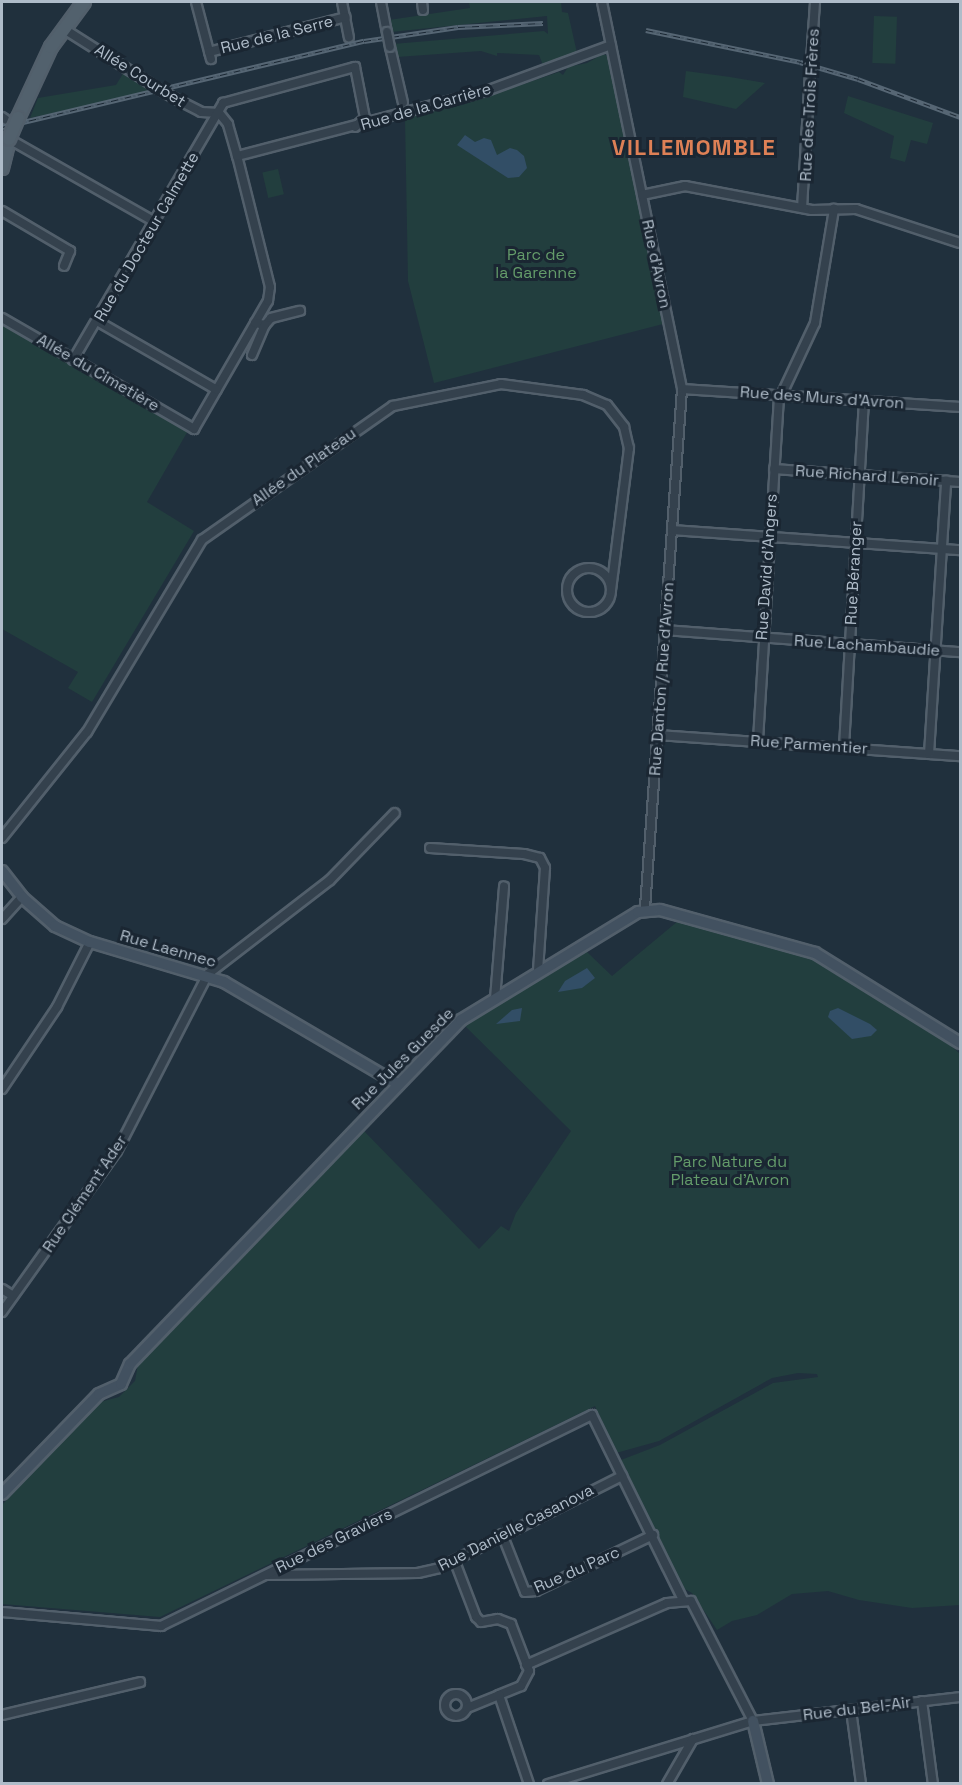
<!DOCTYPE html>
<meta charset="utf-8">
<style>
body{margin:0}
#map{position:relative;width:962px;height:1785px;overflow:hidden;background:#20303d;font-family:"Space Grotesk",sans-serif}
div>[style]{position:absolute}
.green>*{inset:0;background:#223e3e;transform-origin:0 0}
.water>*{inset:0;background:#324e66}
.roads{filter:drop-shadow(2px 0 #525f6b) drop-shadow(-2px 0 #525f6b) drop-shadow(0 2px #525f6b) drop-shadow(0 -2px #525f6b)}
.street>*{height:8px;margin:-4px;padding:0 4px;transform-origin:4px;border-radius:4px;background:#34414d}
.street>.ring{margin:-4px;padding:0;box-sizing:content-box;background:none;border:8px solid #34414d;border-radius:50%}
.secondary>*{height:10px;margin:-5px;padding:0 5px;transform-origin:5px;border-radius:5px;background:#425160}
.primary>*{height:12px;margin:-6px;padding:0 6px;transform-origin:6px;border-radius:6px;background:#52616d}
.rail>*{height:4.5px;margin-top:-2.25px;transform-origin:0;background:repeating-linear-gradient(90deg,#1a2632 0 7px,#566674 0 14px);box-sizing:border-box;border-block:2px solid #566674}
.bridges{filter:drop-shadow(2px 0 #525f6b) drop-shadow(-2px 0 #525f6b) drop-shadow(0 2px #525f6b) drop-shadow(0 -2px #525f6b)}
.street-bridge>*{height:8px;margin:-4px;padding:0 4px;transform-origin:4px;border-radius:4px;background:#34414d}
.primary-bridge>*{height:12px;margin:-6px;padding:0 6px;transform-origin:6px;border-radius:6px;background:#52616d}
span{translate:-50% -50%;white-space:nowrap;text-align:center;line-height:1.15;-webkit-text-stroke:6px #1a2632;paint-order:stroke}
.street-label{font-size:16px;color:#afbcc9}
.park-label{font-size:16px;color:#649c6a}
.district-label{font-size:22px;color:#de8056;font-weight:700;letter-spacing:1.5px}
.frame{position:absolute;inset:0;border:3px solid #afbcc9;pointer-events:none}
</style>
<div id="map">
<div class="green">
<i style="clip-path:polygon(469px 2px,561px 2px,562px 12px,568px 13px,577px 53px,543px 65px,539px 55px,497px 53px,497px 56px,481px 51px,397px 57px,393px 44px,544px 31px,548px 34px,547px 16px,391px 32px,389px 20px,470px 8px)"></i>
<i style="left:874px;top:16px;width:23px;height:47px;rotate:2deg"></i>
<i style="clip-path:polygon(603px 54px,608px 56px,663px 324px,434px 383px,408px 281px,405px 118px,462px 105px,559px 72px,563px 75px,568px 67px,587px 63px)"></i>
<i style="clip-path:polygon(686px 71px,730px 77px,765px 83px,736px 109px,683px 97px)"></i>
<i style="clip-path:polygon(124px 72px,154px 91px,30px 118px,38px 98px,116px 85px)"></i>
<i style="clip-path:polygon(848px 96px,933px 123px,927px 144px,911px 140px,905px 162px,890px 158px,894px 136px,844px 113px)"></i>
<i style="left:278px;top:169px;width:26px;height:16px;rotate:77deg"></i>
<i style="clip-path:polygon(2px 320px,189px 429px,147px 502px,194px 531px,92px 702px,68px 688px,78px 672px,2px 629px)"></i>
<i style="clip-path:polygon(678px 921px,814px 958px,942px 1037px,960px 1054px,960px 1605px,912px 1608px,859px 1600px,828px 1591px,792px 1594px,757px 1615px,732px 1621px,717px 1630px,692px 1593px,681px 1587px,621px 1460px,660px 1445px,773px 1383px,818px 1377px,817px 1374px,798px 1373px,772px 1378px,659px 1441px,616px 1453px,595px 1406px,160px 1617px,2px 1604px,2px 1505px,100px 1402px,119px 1397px,135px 1381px,138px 1364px,364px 1131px,479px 1249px,501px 1226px,509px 1231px,516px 1213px,571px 1131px,465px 1026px,586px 951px,612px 976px)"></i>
</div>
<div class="water">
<i style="clip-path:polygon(465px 135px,475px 142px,484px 138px,491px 140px,497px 155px,510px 148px,517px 150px,524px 156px,527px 168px,519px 177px,508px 178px,457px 145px)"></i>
<i style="clip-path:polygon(587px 968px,595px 978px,582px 988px,558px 992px,565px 981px)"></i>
<i style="clip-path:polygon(522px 1008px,520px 1021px,496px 1024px,512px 1010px)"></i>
<i style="clip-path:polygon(838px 1008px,870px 1024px,877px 1030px,871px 1036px,852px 1039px,828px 1017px,830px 1011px)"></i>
</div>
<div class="roads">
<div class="street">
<i style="left:196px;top:2px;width:59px;rotate:75.3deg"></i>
<i style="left:342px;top:2px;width:36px;rotate:79deg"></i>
<i style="left:381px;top:2px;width:31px;rotate:79deg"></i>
<i style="left:422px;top:2px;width:8px;rotate:83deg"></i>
<i style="left:602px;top:2px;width:395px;rotate:78.3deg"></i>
<i style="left:682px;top:389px;width:520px;rotate:94.08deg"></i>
<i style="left:64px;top:29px;width:112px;rotate:32.3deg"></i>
<i style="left:390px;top:47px;width:57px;rotate:76.9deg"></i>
<i style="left:209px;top:52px;width:141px;rotate:-14.3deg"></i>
<i style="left:811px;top:61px;width:59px;rotate:-86.1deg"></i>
<i style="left:174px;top:98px;width:30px;rotate:27deg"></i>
<i style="left:201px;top:112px;width:18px;rotate:3deg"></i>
<i style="left:2px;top:117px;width:4px;rotate:34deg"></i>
<i style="left:9px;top:139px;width:168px;rotate:29.6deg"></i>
<i style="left:237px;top:156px;width:257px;rotate:-14.6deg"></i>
<i style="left:486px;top:91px;width:133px;rotate:-20.2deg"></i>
<i style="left:642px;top:195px;width:44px;rotate:-11.8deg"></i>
<i style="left:685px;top:186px;width:129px;rotate:10.7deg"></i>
<i style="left:812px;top:210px;width:44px;rotate:-1.3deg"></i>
<i style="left:856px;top:209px;width:109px;rotate:18.1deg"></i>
<i style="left:802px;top:208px;width:133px;rotate:-86.6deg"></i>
<i style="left:2px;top:211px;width:79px;rotate:30.5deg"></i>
<i style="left:70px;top:251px;width:16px;rotate:112deg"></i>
<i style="left:2px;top:318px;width:222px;rotate:30deg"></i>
<i style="left:194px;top:429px;width:148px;rotate:-60deg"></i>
<i style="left:268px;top:301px;width:14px;rotate:-82deg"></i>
<i style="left:270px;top:287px;width:135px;rotate:-104.1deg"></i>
<i style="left:237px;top:156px;width:33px;rotate:-106deg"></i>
<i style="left:228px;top:124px;width:14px;rotate:-129deg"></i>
<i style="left:97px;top:321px;width:138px;rotate:29.9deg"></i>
<i style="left:255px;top:323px;width:10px;rotate:11deg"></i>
<i style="left:265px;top:325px;width:9px;rotate:-49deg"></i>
<i style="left:271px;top:318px;width:30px;rotate:-14deg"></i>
<i style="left:252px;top:355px;width:33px;rotate:-67deg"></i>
<i style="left:73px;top:360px;width:298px;rotate:-59.7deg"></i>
<i style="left:223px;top:103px;width:137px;rotate:-15.3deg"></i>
<i style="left:355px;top:67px;width:52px;rotate:78.9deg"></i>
<i style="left:365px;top:118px;width:13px;rotate:138deg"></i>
<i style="left:682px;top:389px;width:279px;rotate:3.7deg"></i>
<i style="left:774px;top:469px;width:186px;rotate:4deg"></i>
<i style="left:672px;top:530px;width:289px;rotate:4deg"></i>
<i class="ring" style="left:567px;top:568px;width:36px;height:36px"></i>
<i style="left:665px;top:630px;width:296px;rotate:4.3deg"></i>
<i style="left:658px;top:735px;width:303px;rotate:4deg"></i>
<i style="left:758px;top:740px;width:341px;rotate:-86.5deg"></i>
<i style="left:779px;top:400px;width:85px;rotate:-64.9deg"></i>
<i style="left:815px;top:323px;width:116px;rotate:-80.5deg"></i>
<i style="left:844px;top:747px;width:349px;rotate:-86.7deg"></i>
<i style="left:929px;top:754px;width:274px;rotate:-86.4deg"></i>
<i style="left:2px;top:838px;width:136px;rotate:-51.3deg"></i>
<i style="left:87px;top:732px;width:224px;rotate:-59.1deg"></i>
<i style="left:202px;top:540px;width:233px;rotate:-35.1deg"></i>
<i style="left:393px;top:406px;width:110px;rotate:-11.5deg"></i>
<i style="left:501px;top:384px;width:83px;rotate:7.6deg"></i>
<i style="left:583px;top:395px;width:26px;rotate:23deg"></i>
<i style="left:607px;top:405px;width:28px;rotate:52deg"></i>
<i style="left:624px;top:427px;width:22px;rotate:77deg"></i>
<i style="left:629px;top:448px;width:144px;rotate:97.2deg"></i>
<i style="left:430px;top:848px;width:94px;rotate:3.7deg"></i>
<i style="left:524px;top:854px;width:16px;rotate:14deg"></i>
<i style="left:540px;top:858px;width:11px;rotate:63deg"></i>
<i style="left:545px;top:868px;width:104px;rotate:93.9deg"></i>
<i style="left:2px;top:919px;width:30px;rotate:-48deg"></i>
<i style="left:495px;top:999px;width:113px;rotate:-85.4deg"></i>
<i style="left:2px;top:1089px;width:99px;rotate:-56.1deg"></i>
<i style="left:57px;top:1007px;width:73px;rotate:-63.1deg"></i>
<i style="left:2px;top:1289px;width:13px;rotate:32deg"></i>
<i style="left:2px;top:1312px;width:198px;rotate:-54.5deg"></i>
<i style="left:117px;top:1151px;width:199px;rotate:-62.8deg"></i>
<i style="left:208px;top:974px;width:154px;rotate:-37.6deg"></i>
<i style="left:330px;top:880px;width:93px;rotate:-45.9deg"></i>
<i style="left:502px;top:1534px;width:62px;rotate:68.4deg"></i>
<i style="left:525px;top:1592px;width:11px;rotate:-5deg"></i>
<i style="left:536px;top:1591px;width:130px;rotate:-25.6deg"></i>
<i style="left:455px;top:1562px;width:59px;rotate:69.1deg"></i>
<i style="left:476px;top:1617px;width:7px;rotate:45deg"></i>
<i style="left:481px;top:1622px;width:17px;rotate:-10deg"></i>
<i style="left:498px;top:1619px;width:14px;rotate:21deg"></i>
<i style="left:511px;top:1624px;width:50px;rotate:69deg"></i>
<i style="left:529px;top:1671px;width:17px;rotate:118deg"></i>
<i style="left:521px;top:1686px;width:24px;rotate:158deg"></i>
<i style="left:499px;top:1695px;width:94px;rotate:71.4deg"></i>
<i style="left:267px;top:1575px;width:151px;rotate:-0.8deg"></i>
<i style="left:418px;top:1573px;width:22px;rotate:-13deg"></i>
<i style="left:439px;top:1568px;width:205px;rotate:-26.7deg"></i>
<i style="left:2px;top:1612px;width:160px;rotate:5deg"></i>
<i style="left:161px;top:1626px;width:480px;rotate:-26.1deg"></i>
<i style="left:592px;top:1415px;width:206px;rotate:63.8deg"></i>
<i style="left:526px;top:1665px;width:154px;rotate:-23.7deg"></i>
<i style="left:667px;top:1603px;width:24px;rotate:-5deg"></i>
<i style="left:691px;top:1601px;width:135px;rotate:62.7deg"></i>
<i class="ring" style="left:445px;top:1694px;width:14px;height:14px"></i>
<i style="left:922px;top:1701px;width:84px;rotate:82.5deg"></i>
<i style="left:467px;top:1708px;width:35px;rotate:-22deg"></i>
<i style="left:851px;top:1710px;width:75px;rotate:82.3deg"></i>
<i style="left:2px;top:1715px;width:142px;rotate:-13.4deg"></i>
<i style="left:548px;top:1784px;width:214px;rotate:-17.1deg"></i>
<i style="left:753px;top:1721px;width:208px;rotate:-6.6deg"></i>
<i style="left:667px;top:1784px;width:52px;rotate:-60deg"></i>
</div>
<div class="secondary">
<i style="left:2px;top:871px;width:33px;rotate:52deg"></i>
<i style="left:22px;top:897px;width:44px;rotate:41.3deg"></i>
<i style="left:55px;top:926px;width:38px;rotate:25deg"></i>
<i style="left:90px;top:942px;width:140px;rotate:16.6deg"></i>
<i style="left:224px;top:982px;width:202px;rotate:30.4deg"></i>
<i style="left:2px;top:1494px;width:139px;rotate:-45.9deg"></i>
<i style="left:99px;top:1394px;width:24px;rotate:-24deg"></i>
<i style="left:121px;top:1384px;width:22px;rotate:-66deg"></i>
<i style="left:130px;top:1364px;width:477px;rotate:-46.1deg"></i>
<i style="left:461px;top:1020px;width:207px;rotate:-31.4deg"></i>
<i style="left:638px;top:912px;width:22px;rotate:-5deg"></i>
<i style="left:660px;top:910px;width:161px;rotate:15.5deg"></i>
<i style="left:815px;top:953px;width:171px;rotate:31.8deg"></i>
<i style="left:753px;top:1721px;width:65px;rotate:76.6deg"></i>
</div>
<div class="primary">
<i style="left:18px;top:118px;width:78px;rotate:-65.1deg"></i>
<i style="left:51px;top:47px;width:56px;rotate:-53.7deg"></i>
<i style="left:2px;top:168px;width:30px;rotate:-76deg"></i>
</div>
</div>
<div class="rail">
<i style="left:646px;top:30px;width:157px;rotate:11.7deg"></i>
<i style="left:800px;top:62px;width:60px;rotate:16.3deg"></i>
<i style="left:858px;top:79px;width:109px;rotate:20.4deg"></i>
<i style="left:2px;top:127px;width:372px;rotate:-13.4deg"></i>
<i style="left:364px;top:41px;width:95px;rotate:-8.5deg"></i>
<i style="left:458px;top:27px;width:85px;rotate:-2.7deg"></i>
</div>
<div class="bridges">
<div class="street-bridge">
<i style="left:387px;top:32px;width:15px;rotate:79deg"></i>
<i style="left:810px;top:75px;width:14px;rotate:-86deg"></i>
<i style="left:159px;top:89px;width:17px;rotate:31deg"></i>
</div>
<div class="primary-bridge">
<i style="left:9px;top:139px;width:23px;rotate:-67deg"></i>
</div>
</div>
<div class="street-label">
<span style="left:277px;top:35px;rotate:-14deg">Rue de la Serre</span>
<span style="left:140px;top:76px;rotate:32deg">Allée Courbet</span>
<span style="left:810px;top:105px;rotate:-87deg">Rue des Trois Frères</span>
<span style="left:426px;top:107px;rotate:-16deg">Rue de la Carrière</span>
<span style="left:147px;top:237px;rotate:-60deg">Rue du Docteur Calmette</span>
<span style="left:656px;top:264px;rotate:78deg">Rue d'Avron</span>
<span style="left:98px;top:373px;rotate:30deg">Allée du Cimetière</span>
<span style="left:822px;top:398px;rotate:4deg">Rue des Murs d'Avron</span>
<span style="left:304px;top:467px;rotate:-35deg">Allée du Plateau</span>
<span style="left:867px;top:476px;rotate:4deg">Rue Richard Lenoir</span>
<span style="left:767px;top:567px;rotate:-86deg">Rue David d'Angers</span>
<span style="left:854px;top:573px;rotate:-87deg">Rue Béranger</span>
<span style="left:867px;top:646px;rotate:4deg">Rue Lachambaudie</span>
<span style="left:662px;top:679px;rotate:-86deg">Rue Danton / Rue d'Avron</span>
<span style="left:809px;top:745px;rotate:4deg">Rue Parmentier</span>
<span style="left:168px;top:949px;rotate:16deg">Rue Laennec</span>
<span style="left:403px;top:1059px;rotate:-45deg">Rue Jules Guesde</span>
<span style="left:85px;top:1194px;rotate:-56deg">Rue Clément Ader</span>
<span style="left:516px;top:1528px;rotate:-27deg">Rue Danielle Casanova</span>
<span style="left:334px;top:1541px;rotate:-26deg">Rue des Graviers</span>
<span style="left:577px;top:1570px;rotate:-24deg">Rue du Parc</span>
<span style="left:857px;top:1709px;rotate:-7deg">Rue du Bel-Air</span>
</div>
<div class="park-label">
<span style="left:536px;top:264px">Parc de<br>la Garenne</span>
<span style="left:730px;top:1171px">Parc Nature du<br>Plateau d'Avron</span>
</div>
<div class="district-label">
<span style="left:694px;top:148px">VILLEMOMBLE</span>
</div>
<div class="frame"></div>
</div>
